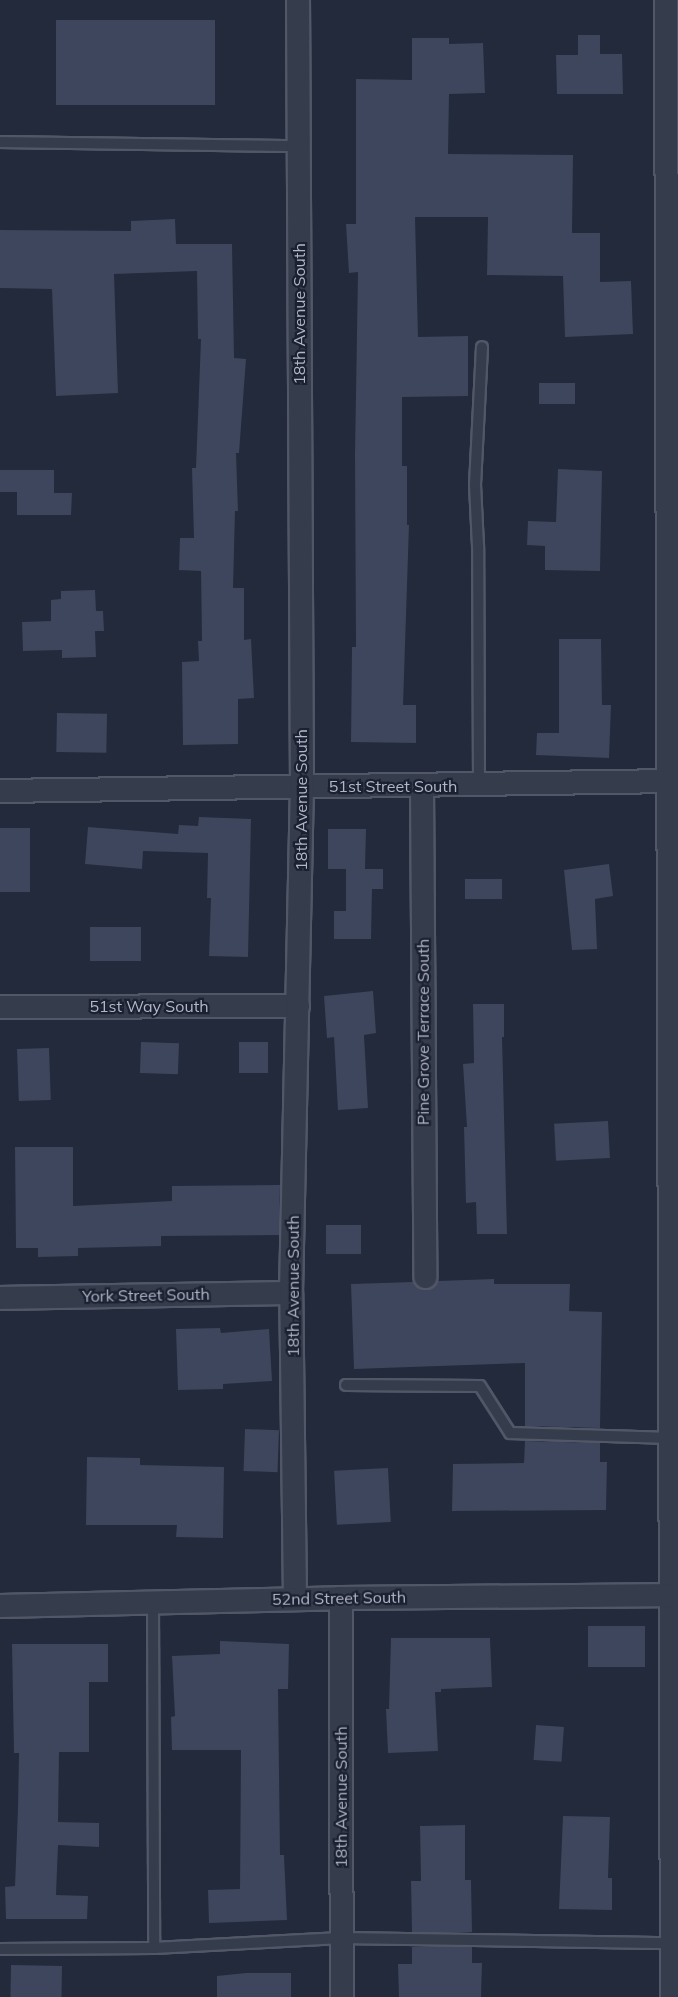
<!DOCTYPE html>
<style>
body{margin:0}
#map{position:relative;width:678px;height:1997px;overflow:hidden;background:#222a3c;font-family:Mulish,sans-serif}
div>[style]{position:absolute}
.building>*{inset:0;background:#3d465c;transform-origin:0 0}
.roads{filter:drop-shadow(2px 0 #515767) drop-shadow(-2px 0 #515767) drop-shadow(0 2px #515767) drop-shadow(0 -2px #515767)}
.lane>*{height:10px;margin:-5px;padding:0 5px;transform-origin:5px;border-radius:5px;background:#353c4c}
.street>*{height:22px;margin:-11px;padding:0 11px;transform-origin:11px;border-radius:11px;background:#353c4c}
span{translate:-50% -50%;white-space:nowrap;text-align:center;line-height:1.15;-webkit-text-stroke:4.5px #1b2131;paint-order:stroke}
.street-label{font-size:16px;color:#b1b7c8}
</style>
<div id="map">
<div class="building">
<i style="left:56px;top:20px;width:159px;height:85px"></i>
<i style="clip-path:polygon(578px 35px,600px 35px,600px 54px,622px 54px,623px 94px,557px 94px,556px 55px,578px 55px)"></i>
<i style="clip-path:polygon(412px 38px,449px 38px,449px 44px,483px 43px,485px 93px,449px 94px,448px 154px,573px 155px,572px 233px,600px 233px,600px 282px,631px 281px,633px 334px,565px 337px,563px 276px,487px 275px,488px 217px,415px 217px,418px 337px,468px 336px,468px 396px,402px 397px,402px 466px,407px 466px,407px 525px,409px 525px,403px 705px,416px 705px,416px 743px,351px 742px,352px 647px,356px 647px,355px 454px,358px 272px,349px 273px,346px 224px,356px 224px,356px 79px,412px 80px)"></i>
<i style="clip-path:polygon(175px 219px,176px 244px,232px 244px,234px 358px,246px 359px,239px 453px,236px 453px,238px 511px,235px 511px,233px 588px,244px 588px,244px 640px,251px 639px,254px 698px,238px 699px,238px 744px,183px 745px,182px 662px,199px 661px,198px 641px,202px 641px,201px 571px,179px 570px,180px 538px,194px 538px,192px 468px,196px 468px,201px 339px,198px 339px,197px 271px,114px 274px,118px 393px,56px 396px,52px 289px,0 288px,0 230px,131px 231px,131px 221px)"></i>
<i style="left:539px;top:383px;width:36px;height:21px"></i>
<i style="clip-path:polygon(558px 469px,602px 471px,600px 571px,545px 570px,545px 546px,527px 545px,528px 521px,556px 522px)"></i>
<i style="clip-path:polygon(0 470px,54px 470px,54px 493px,72px 493px,71px 515px,17px 515px,17px 492px,0 492px)"></i>
<i style="clip-path:polygon(95px 590px,96px 611px,103px 611px,104px 631px,95px 631px,96px 657px,62px 658px,62px 650px,23px 651px,22px 622px,51px 621px,51px 600px,61px 599px,61px 591px)"></i>
<i style="clip-path:polygon(559px 639px,601px 639px,602px 705px,611px 705px,609px 758px,536px 755px,537px 733px,559px 733px)"></i>
<i style="left:57px;top:713px;width:50px;height:39px;rotate:1deg"></i>
<i style="clip-path:polygon(199px 817px,251px 819px,248px 957px,209px 956px,211px 898px,207px 898px,208px 853px,143px 851px,142px 869px,85px 864px,88px 827px,178px 834px,179px 825px,198px 826px)"></i>
<i style="left:0;top:828px;width:30px;height:64px"></i>
<i style="clip-path:polygon(328px 829px,366px 829px,365px 869px,383px 869px,383px 889px,372px 889px,371px 939px,334px 939px,334px 911px,346px 911px,346px 869px,328px 869px)"></i>
<i style="clip-path:polygon(609px 864px,613px 896px,595px 899px,597px 949px,572px 950px,564px 870px)"></i>
<i style="left:465px;top:879px;width:37px;height:20px"></i>
<i style="left:90px;top:927px;width:51px;height:34px"></i>
<i style="clip-path:polygon(373px 991px,376px 1033px,364px 1035px,368px 1108px,338px 1110px,334px 1037px,327px 1038px,324px 996px)"></i>
<i style="clip-path:polygon(473px 1004px,504px 1004px,504px 1037px,502px 1037px,507px 1234px,477px 1234px,476px 1202px,466px 1203px,464px 1127px,467px 1127px,463px 1064px,474px 1063px)"></i>
<i style="left:141px;top:1042px;width:38px;height:31px;rotate:2deg"></i>
<i style="left:268px;top:1042px;width:31px;height:29px;rotate:90deg"></i>
<i style="left:49px;top:1048px;width:52px;height:32px;rotate:88deg"></i>
<i style="left:608px;top:1121px;width:37px;height:54px;rotate:87deg"></i>
<i style="clip-path:polygon(15px 1147px,73px 1147px,73px 1206px,172px 1201px,172px 1186px,280px 1185px,279px 1235px,161px 1236px,161px 1246px,78px 1248px,78px 1256px,38px 1257px,38px 1248px,16px 1248px)"></i>
<i style="left:326px;top:1225px;width:35px;height:29px"></i>
<i style="clip-path:polygon(494px 1279px,494px 1284px,570px 1284px,569px 1311px,602px 1312px,600px 1428px,525px 1426px,525px 1363px,354px 1369px,351px 1284px,413px 1282px,418px 1288px,426px 1290px,432px 1288px,438px 1281px)"></i>
<i style="clip-path:polygon(220px 1328px,221px 1333px,269px 1329px,272px 1381px,223px 1384px,223px 1389px,178px 1390px,176px 1329px)"></i>
<i style="left:245px;top:1429px;width:34px;height:42px;rotate:2deg"></i>
<i style="clip-path:polygon(525px 1441px,600px 1443px,600px 1462px,607px 1462px,606px 1510px,452px 1511px,453px 1464px,524px 1463px)"></i>
<i style="clip-path:polygon(87px 1457px,140px 1458px,140px 1465px,224px 1467px,223px 1538px,176px 1537px,177px 1525px,86px 1525px)"></i>
<i style="left:388px;top:1468px;width:54px;height:54px;rotate:87deg"></i>
<i style="left:588px;top:1626px;width:57px;height:41px"></i>
<i style="clip-path:polygon(391px 1638px,490px 1638px,492px 1687px,441px 1689px,441px 1692px,435px 1692px,438px 1751px,388px 1753px,386px 1709px,389px 1709px)"></i>
<i style="clip-path:polygon(220px 1641px,289px 1644px,288px 1689px,278px 1689px,280px 1855px,284px 1855px,287px 1920px,209px 1923px,208px 1890px,240px 1889px,241px 1750px,172px 1750px,171px 1717px,175px 1716px,172px 1656px,220px 1654px)"></i>
<i style="clip-path:polygon(12px 1644px,108px 1644px,108px 1682px,89px 1682px,89px 1752px,59px 1752px,58px 1822px,99px 1823px,99px 1847px,58px 1845px,56px 1895px,88px 1896px,87px 1919px,6px 1919px,5px 1887px,15px 1886px,18px 1808px,19px 1753px,14px 1753px)"></i>
<i style="left:536px;top:1725px;width:28px;height:35px;rotate:4deg"></i>
<i style="clip-path:polygon(563px 1816px,610px 1817px,608px 1878px,612px 1878px,612px 1910px,559px 1909px)"></i>
<i style="clip-path:polygon(465px 1825px,465px 1880px,471px 1880px,472px 1932px,412px 1932px,411px 1881px,421px 1881px,420px 1826px)"></i>
<i style="clip-path:polygon(412px 1947px,472px 1947px,472px 1963px,482px 1963px,481px 1997px,399px 1997px,398px 1964px,412px 1964px)"></i>
<i style="left:11px;top:1965px;width:51px;height:32px;rotate:1deg"></i>
<i style="clip-path:polygon(246px 1973px,291px 1973px,291px 1997px,217px 1997px,217px 1976px)"></i>
</div>
<div class="roads">
<div class="lane">
<i style="left:0;top:142px;width:298px;rotate:0.8deg"></i>
<i style="left:479px;top:785px;width:239px;rotate:-90.2deg"></i>
<i style="left:478px;top:546px;width:61px;rotate:-92.8deg"></i>
<i style="left:475px;top:485px;width:138px;rotate:-87.1deg"></i>
<i style="left:346px;top:1385px;width:134px;rotate:0.4deg"></i>
<i style="left:480px;top:1386px;width:56px;rotate:57.4deg"></i>
<i style="left:510px;top:1433px;width:161px;rotate:1.8deg"></i>
<i style="left:153px;top:1602px;width:346px;rotate:89.8deg"></i>
<i style="left:0;top:1949px;width:154px;rotate:-0.4deg"></i>
<i style="left:154px;top:1948px;width:187px;rotate:-3.1deg"></i>
<i style="left:341px;top:1938px;width:331px;rotate:0.9deg"></i>
</div>
<div class="street">
<i style="left:666px;top:0;width:1997px;rotate:89.83deg"></i>
<i style="left:422px;top:787px;width:490px;rotate:89.6deg"></i>
<i style="left:0;top:791px;width:678px;rotate:-0.85deg"></i>
<i style="left:0;top:1007px;width:298px;rotate:-0.2deg"></i>
<i style="left:0;top:1298px;width:291px;rotate:-1deg"></i>
<i style="left:341px;top:1598px;width:399px;rotate:89.9deg"></i>
<i style="left:295px;top:1599px;width:306px;rotate:-90.7deg"></i>
<i style="left:291px;top:1293px;width:507px;rotate:-88.76deg"></i>
<i style="left:302px;top:786px;width:786px;rotate:-90.29deg"></i>
<i style="left:0;top:1606px;width:341px;rotate:-1.3deg"></i>
<i style="left:341px;top:1598px;width:337px;rotate:-0.5deg"></i>
</div>
</div>
<div class="street-label">
<span style="left:299px;top:314px;rotate:-90deg">18th Avenue South</span>
<span style="left:393px;top:786px">51st Street South</span>
<span style="left:301px;top:800px;rotate:-90deg">18th Avenue South</span>
<span style="left:149px;top:1006px">51st Way South</span>
<span style="left:423px;top:1032px;rotate:-90deg">Pine Grove Terrace South</span>
<span style="left:293px;top:1286px;rotate:-90deg">18th Avenue South</span>
<span style="left:146px;top:1295px;rotate:-1deg">York Street South</span>
<span style="left:339px;top:1598px;rotate:-1deg">52nd Street South</span>
<span style="left:341px;top:1797px;rotate:-90deg">18th Avenue South</span>
</div>
</div>
